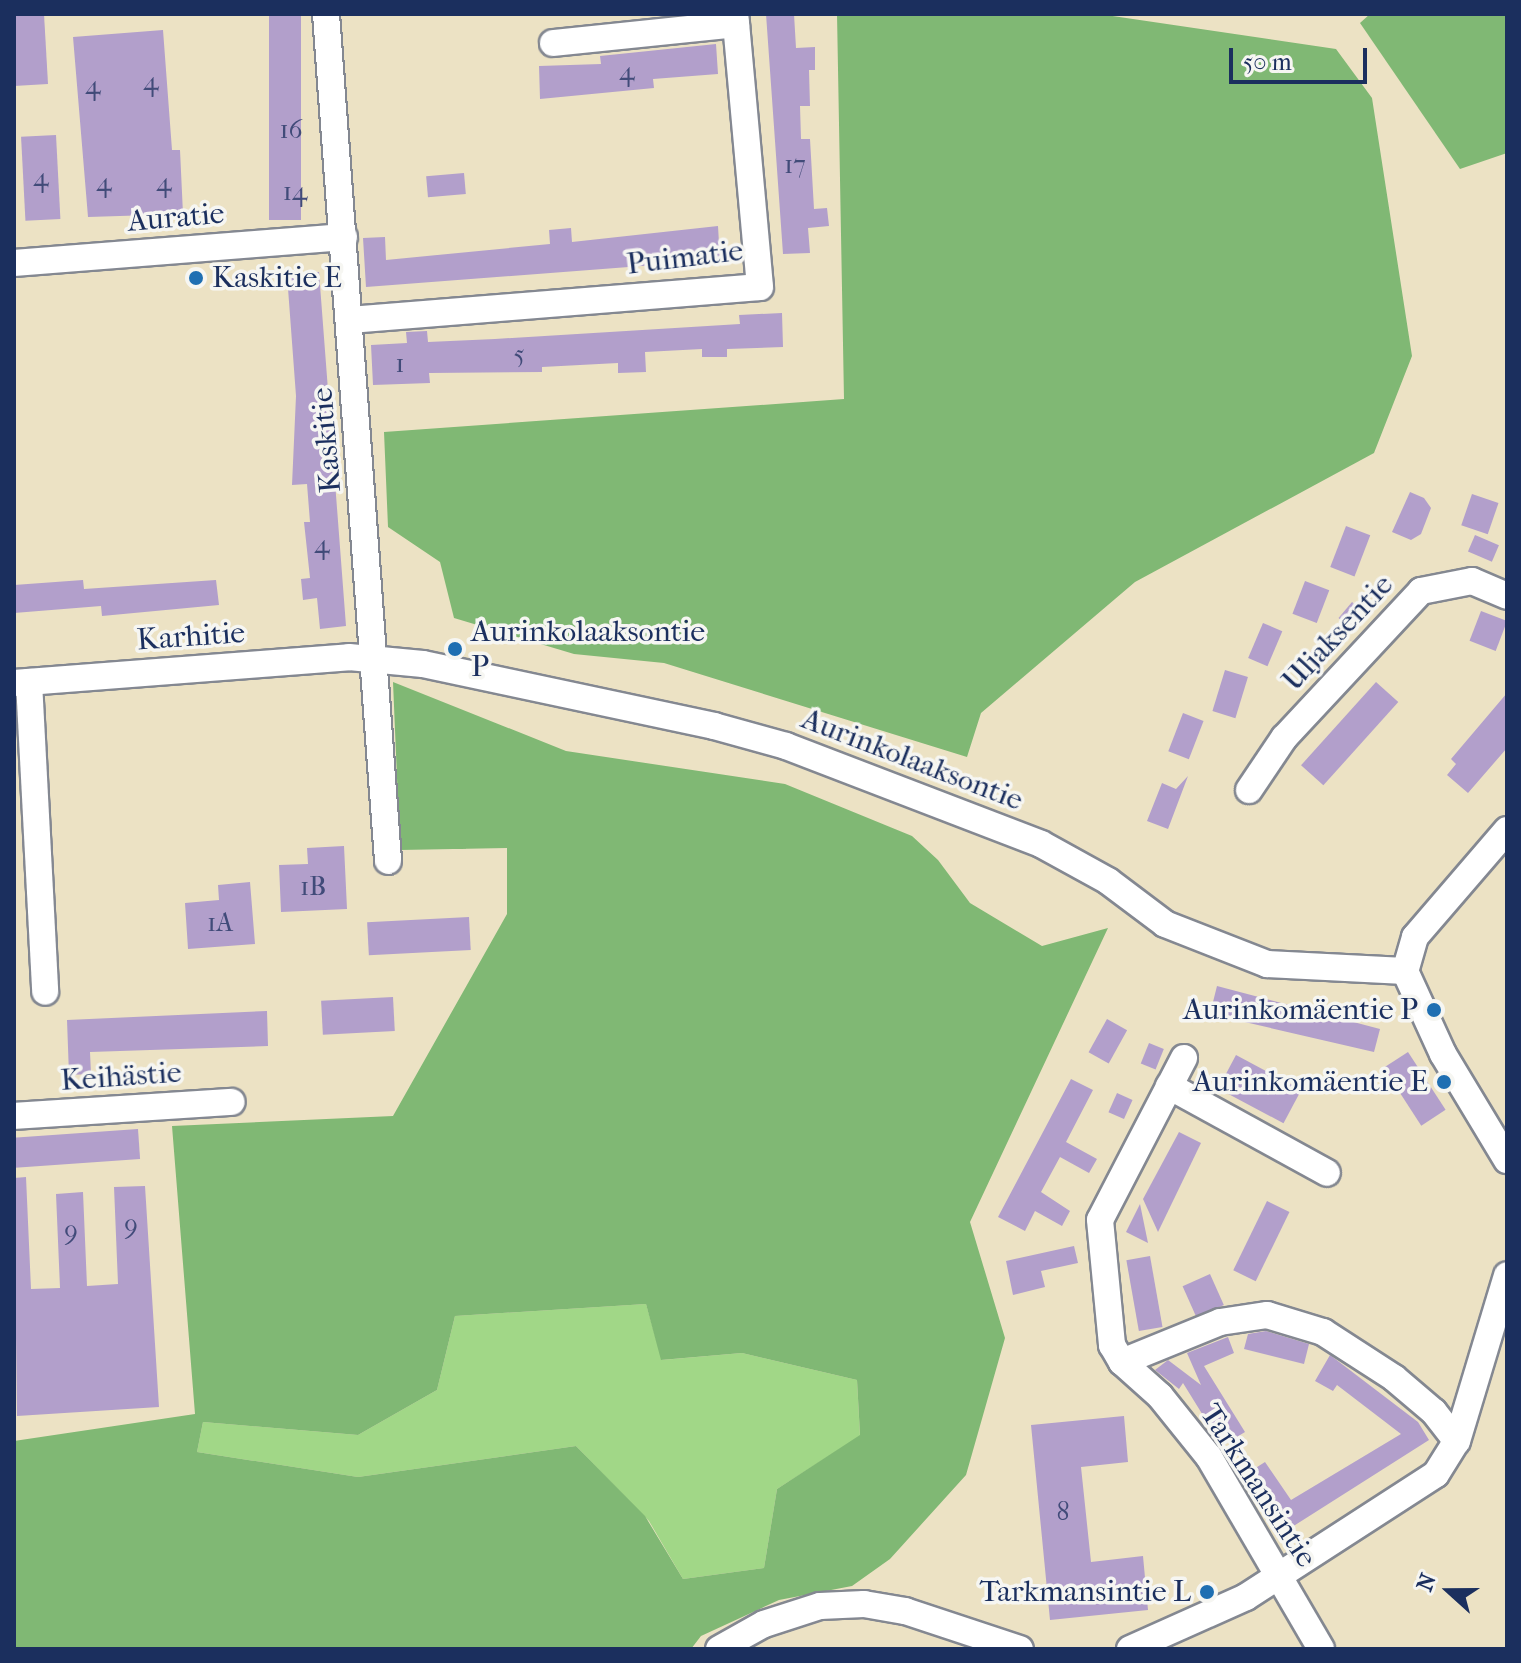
<!DOCTYPE html>
<meta charset="utf-8">
<style>
body{margin:0}
#map{position:relative;width:1521px;height:1663px;overflow:hidden;background:#ece2c4;font-family:"IM FELL French Canon",serif}
div>[style]{position:absolute}
.green>*{inset:0;background:#a1d787}
.forest>*{inset:0;background:#80b874}
.building>*{inset:0;background:#b29fcb;transform-origin:0 0}
.roads{filter:drop-shadow(2px 0 #848891) drop-shadow(-2px 0 #848891) drop-shadow(0 2px #848891) drop-shadow(0 -2px #848891)}
.minor>*{height:26px;margin:-13px;padding:0 13px;transform-origin:13px;border-radius:13px;background:#fff}
.dots>*{width:22px;height:22px;translate:-50% -50%;box-sizing:border-box;border:4px solid #f6f6f2;border-radius:50%}
span{translate:-50% -50%;white-space:nowrap;text-align:center;line-height:1.15;-webkit-text-stroke:7px #f6f6f2;paint-order:stroke}
.number-label{font-size:26px;color:#414b79}
.number-label span{-webkit-text-stroke-width:0}
.street-label{font-size:30px;color:#1b2f5e}
.poi-label{font-size:30px;color:#1b2f5e}
.left{translate:0 -50%;text-align:left}
.right{translate:-100% -50%;text-align:right}
.frame{position:absolute;inset:0;border:16px solid #1b2f5e;pointer-events:none}
.north{position:absolute;left:1409px;top:1551px;width:80px;height:80px;-webkit-text-stroke:6px #f6f6f2;paint-order:stroke;rotate:291deg;font-size:22px;font-weight:700;line-height:32px;text-align:center;color:#1b2f5e}
.north::after{content:'';display:block;margin:auto;width:28px;height:36px;background:#1b2f5e;clip-path:polygon(50% 0,100% 100%,50% 72%,0 100%)}
.scale{position:absolute;left:1229px;top:48px;width:138px;height:36px;box-sizing:border-box;border:4px solid #1b2f5e;border-top:0;padding-left:10px;font-size:24px;line-height:28px;white-space:nowrap;color:#1b2f5e;-webkit-text-stroke:6px #f6f6f2;paint-order:stroke}
</style>
<div id="map">
<div class="green">
<i style="clip-path:polygon(646px 1304px,662px 1360px,742px 1353px,857px 1380px,860px 1436px,777px 1489px,764px 1568px,683px 1579px,649px 1521px,576px 1446px,358px 1477px,197px 1452px,203px 1422px,358px 1435px,437px 1390px,455px 1316px)"></i>
</div>
<div class="forest">
<i style="clip-path:polygon(837px 14px,1099px 14px,1336px 49px,1372px 98px,1412px 356px,1374px 453px,1135px 582px,981px 713px,967px 757px,664px 663px,574px 654px,454px 618px,440px 562px,388px 527px,384px 432px,844px 399px)"></i>
<i style="clip-path:polygon(1370px 14px,1507px 14px,1507px 153px,1460px 169px,1360px 23px)"></i>
<i style="clip-path:polygon(evenodd,393px 682px,566px 751px,785px 784px,912px 836px,938px 860px,970px 903px,1042px 946px,1108px 928px,970px 1222px,1005px 1338px,966px 1475px,890px 1559px,852px 1586px,779px 1600px,701px 1636px,691px 1649px,14px 1649px,14px 1441px,195px 1414px,172px 1126px,393px 1116px,507px 914px,507px 848px,400px 850px,393px 682px,646px 1304px,661px 1360px,742px 1353px,857px 1380px,860px 1435px,777px 1489px,764px 1568px,683px 1579px,645px 1516px,576px 1446px,358px 1477px,197px 1452px,203px 1422px,358px 1435px,437px 1390px,455px 1316px,646px 1304px)"></i>
</div>
<div class="building">
<i style="clip-path:polygon(14px 14px,44px 14px,48px 84px,14px 86px)"></i>
<i style="left:269px;top:14px;width:32px;height:206px"></i>
<i style="clip-path:polygon(766px 14px,794px 14px,796px 48px,815px 47px,815px 70px,809px 70px,810px 106px,800px 106px,801px 139px,810px 139px,814px 209px,827px 208px,829px 226px,808px 228px,810px 253px,783px 254px)"></i>
<i style="clip-path:polygon(163px 30px,172px 150px,180px 150px,183px 214px,88px 217px,73px 37px)"></i>
<i style="clip-path:polygon(716px 44px,718px 74px,653px 79px,654px 88px,540px 99px,539px 66px,601px 64px,600px 56px)"></i>
<i style="left:56px;top:135px;width:84px;height:35px;rotate:87deg"></i>
<i style="left:464px;top:173px;width:21px;height:38px;rotate:85deg"></i>
<i style="clip-path:polygon(718px 226px,720px 260px,366px 287px,363px 238px,385px 237px,386px 260px,550px 244px,549px 230px,571px 228px,572px 242px)"></i>
<i style="clip-path:polygon(319px 272px,346px 626px,320px 629px,317px 598px,303px 600px,301px 579px,310px 578px,304px 522px,310px 522px,307px 484px,292px 485px,296px 396px,287px 275px)"></i>
<i style="clip-path:polygon(782px 313px,783px 347px,727px 349px,727px 357px,702px 357px,702px 349px,645px 352px,646px 372px,618px 373px,618px 363px,542px 367px,542px 372px,429px 373px,430px 383px,373px 385px,371px 345px,407px 343px,406px 332px,427px 331px,428px 342px,495px 339px,740px 324px,739px 315px)"></i>
<i style="clip-path:polygon(1410px 492px,1424px 498px,1431px 508px,1421px 534px,1411px 540px,1392px 532px)"></i>
<i style="left:1472px;top:494px;width:28px;height:33px;rotate:19deg"></i>
<i style="left:1346px;top:526px;width:26px;height:44px;rotate:21deg"></i>
<i style="left:1475px;top:535px;width:26px;height:18px;rotate:23deg"></i>
<i style="clip-path:polygon(83px 580px,84px 589px,216px 580px,219px 605px,102px 616px,101px 606px,14px 613px,14px 585px)"></i>
<i style="left:1305px;top:581px;width:26px;height:35px;rotate:21deg"></i>
<i style="left:1352px;top:602px;width:17px;height:21px;rotate:40deg"></i>
<i style="left:1481px;top:611px;width:28px;height:32px;rotate:21deg"></i>
<i style="left:1263px;top:623px;width:21px;height:38px;rotate:23deg"></i>
<i style="left:1313px;top:649px;width:16px;height:26px;rotate:38deg"></i>
<i style="left:1225px;top:670px;width:24px;height:43px;rotate:17deg"></i>
<i style="left:1376px;top:682px;width:30px;height:112px;rotate:42deg"></i>
<i style="clip-path:polygon(1507px 693px,1507px 748px,1468px 793px,1447px 775px,1456px 764px,1451px 759px)"></i>
<i style="left:1183px;top:713px;width:22px;height:41px;rotate:21deg"></i>
<i style="clip-path:polygon(1188px 776px,1168px 829px,1147px 821px,1162px 783px,1176px 789px)"></i>
<i style="clip-path:polygon(344px 846px,347px 909px,281px 912px,279px 865px,308px 864px,307px 848px)"></i>
<i style="clip-path:polygon(250px 882px,255px 944px,188px 949px,185px 903px,219px 900px,218px 885px)"></i>
<i style="left:469px;top:917px;width:33px;height:102px;rotate:87deg"></i>
<i style="clip-path:polygon(1217px 986px,1380px 1029px,1374px 1052px,1210px 1014px)"></i>
<i style="left:393px;top:997px;width:34px;height:72px;rotate:87deg"></i>
<i style="clip-path:polygon(267px 1011px,268px 1046px,90px 1052px,91px 1074px,69px 1075px,67px 1020px)"></i>
<i style="left:1107px;top:1019px;width:23px;height:38px;rotate:29deg"></i>
<i style="left:1149px;top:1043px;width:16px;height:22px;rotate:22deg"></i>
<i style="left:1408px;top:1052px;width:69px;height:29px;rotate:57deg"></i>
<i style="left:1236px;top:1055px;width:74px;height:38px;rotate:28deg"></i>
<i style="clip-path:polygon(1071px 1079px,1093px 1090px,1066px 1142px,1097px 1159px,1089px 1173px,1060px 1157px,1041px 1192px,1070px 1211px,1062px 1226px,1035px 1211px,1025px 1231px,998px 1217px)"></i>
<i style="left:1117px;top:1093px;width:17px;height:21px;rotate:24deg"></i>
<i style="left:138px;top:1129px;width:30px;height:125px;rotate:86deg"></i>
<i style="clip-path:polygon(1179px 1132px,1201px 1143px,1158px 1232px,1143px 1199px)"></i>
<i style="clip-path:polygon(26px 1177px,31px 1289px,60px 1288px,56px 1194px,83px 1192px,87px 1286px,118px 1284px,114px 1187px,145px 1186px,159px 1407px,17px 1416px,14px 1178px)"></i>
<i style="left:1267px;top:1201px;width:25px;height:77px;rotate:26deg"></i>
<i style="clip-path:polygon(1140px 1204px,1148px 1243px,1126px 1232px)"></i>
<i style="clip-path:polygon(1074px 1246px,1078px 1263px,1041px 1271px,1045px 1287px,1013px 1295px,1006px 1261px)"></i>
<i style="left:1150px;top:1256px;width:72px;height:24px;rotate:80deg"></i>
<i style="left:1210px;top:1274px;width:34px;height:30px;rotate:66deg"></i>
<i style="clip-path:polygon(1266px 1331px,1309px 1344px,1304px 1364px,1244px 1349px,1248px 1334px)"></i>
<i style="clip-path:polygon(1228px 1337px,1234px 1353px,1204px 1366px,1245px 1432px,1222px 1446px,1183px 1383px,1179px 1389px,1155px 1370px,1168px 1360px,1201px 1385px,1187px 1353px)"></i>
<i style="clip-path:polygon(1330px 1355px,1418px 1422px,1429px 1440px,1281px 1534px,1243px 1476px,1265px 1462px,1291px 1500px,1401px 1434px,1337px 1385px,1333px 1391px,1315px 1381px)"></i>
<i style="clip-path:polygon(1124px 1416px,1128px 1462px,1081px 1467px,1091px 1562px,1143px 1556px,1148px 1610px,1050px 1620px,1031px 1425px)"></i>
</div>
<div class="roads">
<div class="minor">
<i style="left:326px;top:14px;width:849px;rotate:85.81deg"></i>
<i style="left:553px;top:43px;width:184px;rotate:-5.9deg"></i>
<i style="left:14px;top:263px;width:331px;rotate:-4.5deg"></i>
<i style="left:350px;top:320px;width:411px;rotate:-4.6deg"></i>
<i style="left:760px;top:287px;width:274px;rotate:-95.2deg"></i>
<i style="left:29px;top:682px;width:310px;rotate:87deg"></i>
<i style="left:14px;top:683px;width:336px;rotate:-4.4deg"></i>
<i style="left:349px;top:657px;width:74px;rotate:5.4deg"></i>
<i style="left:423px;top:664px;width:298px;rotate:12deg"></i>
<i style="left:714px;top:726px;width:75px;rotate:15.5deg"></i>
<i style="left:786px;top:746px;width:273px;rotate:21deg"></i>
<i style="left:1041px;top:844px;width:77px;rotate:28.9deg"></i>
<i style="left:1108px;top:881px;width:71px;rotate:37deg"></i>
<i style="left:1165px;top:924px;width:110px;rotate:21.4deg"></i>
<i style="left:1267px;top:964px;width:138px;rotate:2.9deg"></i>
<i style="left:1249px;top:790px;width:63px;rotate:-56.1deg"></i>
<i style="left:1284px;top:738px;width:201px;rotate:-47deg"></i>
<i style="left:1421px;top:591px;width:52px;rotate:-11.1deg"></i>
<i style="left:1472px;top:581px;width:38px;rotate:23deg"></i>
<i style="left:1507px;top:830px;width:141px;rotate:130.7deg"></i>
<i style="left:1415px;top:937px;width:35px;rotate:106deg"></i>
<i style="left:1405px;top:971px;width:91px;rotate:65.4deg"></i>
<i style="left:1443px;top:1054px;width:124px;rotate:58.9deg"></i>
<i style="left:1184px;top:1058px;width:182px;rotate:117.4deg"></i>
<i style="left:1100px;top:1220px;width:126px;rotate:84.5deg"></i>
<i style="left:1112px;top:1345px;width:20px;rotate:60deg"></i>
<i style="left:1122px;top:1362px;width:51px;rotate:41.8deg"></i>
<i style="left:1160px;top:1396px;width:78px;rotate:51.2deg"></i>
<i style="left:1209px;top:1457px;width:222px;rotate:59.7deg"></i>
<i style="left:1169px;top:1086px;width:180px;rotate:28.8deg"></i>
<i style="left:14px;top:1116px;width:218px;rotate:-3.7deg"></i>
<i style="left:1122px;top:1362px;width:106px;rotate:-22.2deg"></i>
<i style="left:1220px;top:1322px;width:48px;rotate:-8.5deg"></i>
<i style="left:1267px;top:1315px;width:59px;rotate:16.9deg"></i>
<i style="left:1323px;top:1332px;width:85px;rotate:32.9deg"></i>
<i style="left:1394px;top:1378px;width:52px;rotate:40.4deg"></i>
<i style="left:1434px;top:1412px;width:37px;rotate:52deg"></i>
<i style="left:719px;top:1649px;width:51px;rotate:-29.1deg"></i>
<i style="left:764px;top:1624px;width:59px;rotate:-17.8deg"></i>
<i style="left:820px;top:1606px;width:44px;rotate:-2.6deg"></i>
<i style="left:864px;top:1604px;width:42px;rotate:9.7deg"></i>
<i style="left:905px;top:1611px;width:121px;rotate:18.3deg"></i>
<i style="left:1130px;top:1649px;width:127px;rotate:-24.1deg"></i>
<i style="left:1246px;top:1597px;width:226px;rotate:-32.9deg"></i>
<i style="left:1436px;top:1474px;width:39px;rotate:-58deg"></i>
<i style="left:1457px;top:1441px;width:173px;rotate:-73.2deg"></i>
</div>
</div>
<div class="dots">
<i style="left:196px;top:278px;background:#1f6fb2"></i>
<i style="left:455px;top:649px;background:#1f6fb2"></i>
<i style="left:1434px;top:1010px;background:#1f6fb2"></i>
<i style="left:1444px;top:1082px;background:#1f6fb2"></i>
<i style="left:1207px;top:1592px;background:#1f6fb2"></i>
</div>
<div class="number-label">
<span style="left:627px;top:72px">4</span>
<span style="left:151px;top:82px">4</span>
<span style="left:93px;top:86px">4</span>
<span style="left:291px;top:130px">16</span>
<span style="left:795px;top:165px">17</span>
<span style="left:41px;top:178px">4</span>
<span style="left:104px;top:183px">4</span>
<span style="left:164px;top:183px">4</span>
<span style="left:295px;top:192px">14</span>
<span style="left:519px;top:355px">5</span>
<span style="left:400px;top:364px">1</span>
<span style="left:322px;top:545px">4</span>
<span style="left:313px;top:887px">1B</span>
<span style="left:220px;top:923px">1A</span>
<span style="left:131px;top:1225px">9</span>
<span style="left:71px;top:1231px">9</span>
<span style="left:1063px;top:1512px">8</span>
</div>
<div class="street-label">
<span style="left:176px;top:218px;rotate:-5deg">Auratie</span>
<span style="left:685px;top:258px;rotate:-7deg">Puimatie</span>
<span style="left:327px;top:440px;rotate:-95deg">Kaskitie</span>
<span style="left:1338px;top:633px;rotate:-47deg">Uljaksentie</span>
<span style="left:191px;top:637px;rotate:-4deg">Karhitie</span>
<span style="left:912px;top:760px;rotate:21deg">Aurinkolaaksontie</span>
<span style="left:121px;top:1077px;rotate:-4deg">Keihästie</span>
<span style="left:1258px;top:1486px;rotate:57deg">Tarkmansintie</span>
</div>
<div class="poi-label">
<span class="left" style="left:212px;top:278px">Kaskitie E</span>
<span class="left" style="left:471px;top:649px">Aurinkolaaksontie<br>P</span>
<span class="right" style="left:1418px;top:1010px">Aurinkomäentie P</span>
<span class="right" style="left:1428px;top:1082px">Aurinkomäentie E</span>
<span class="right" style="left:1191px;top:1592px">Tarkmansintie L</span>
</div>
<div class="frame"></div>
<div class="north">N</div>
<div class="scale">50 m</div>
</div>
